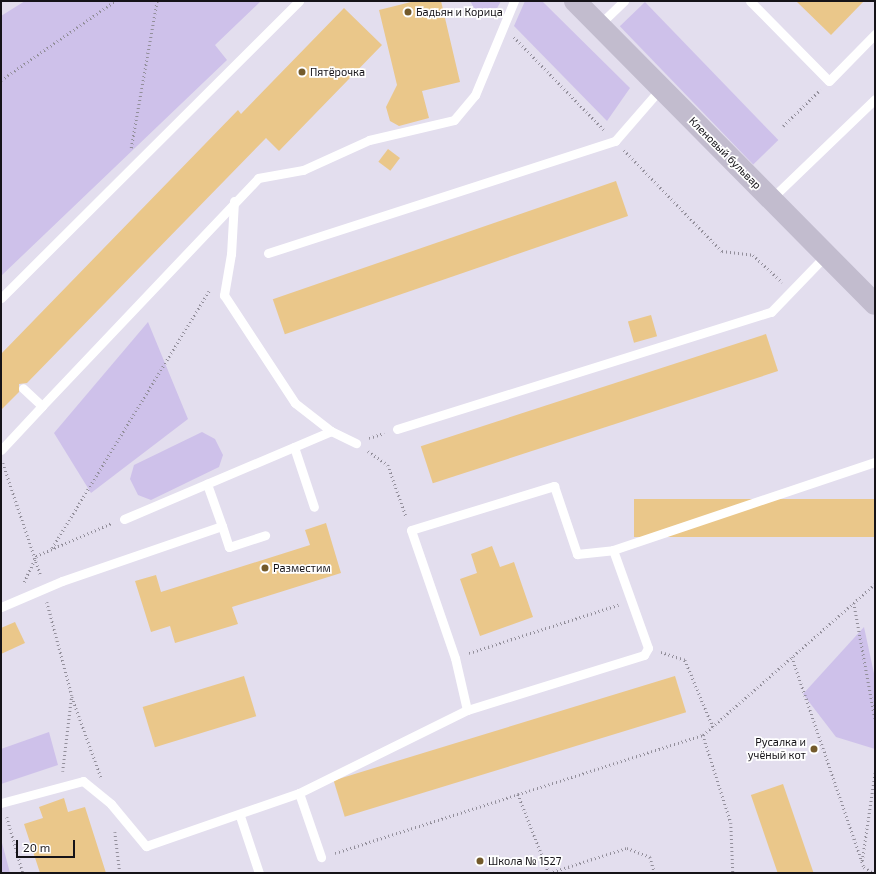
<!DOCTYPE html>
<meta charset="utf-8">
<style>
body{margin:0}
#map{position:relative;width:876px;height:874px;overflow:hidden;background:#e3deee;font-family:"Exo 2",sans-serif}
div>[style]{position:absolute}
.green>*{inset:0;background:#cec1ea;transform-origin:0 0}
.building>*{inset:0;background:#eac78a;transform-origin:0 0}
.path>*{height:2.5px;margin-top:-1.25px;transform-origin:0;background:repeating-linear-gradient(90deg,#938f9b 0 1px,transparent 0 4px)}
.lane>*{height:9px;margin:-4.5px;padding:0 4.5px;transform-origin:4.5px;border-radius:4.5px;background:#fff}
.secondary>*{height:22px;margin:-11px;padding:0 11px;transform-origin:11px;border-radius:11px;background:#c2bcce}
.dots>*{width:11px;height:11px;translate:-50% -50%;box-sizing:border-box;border:2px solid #fff;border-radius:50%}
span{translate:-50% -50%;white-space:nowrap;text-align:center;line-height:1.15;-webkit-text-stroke:3.5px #fff;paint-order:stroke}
.poi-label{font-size:11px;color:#151318}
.left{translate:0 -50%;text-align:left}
.right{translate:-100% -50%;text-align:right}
.street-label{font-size:11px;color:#151318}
.frame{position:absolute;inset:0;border:2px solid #151318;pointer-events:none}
.scale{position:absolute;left:16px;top:840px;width:59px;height:18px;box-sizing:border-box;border:2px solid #151318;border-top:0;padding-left:5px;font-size:12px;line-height:14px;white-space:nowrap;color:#151318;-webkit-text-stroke:3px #fff;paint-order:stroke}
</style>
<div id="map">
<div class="green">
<i style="clip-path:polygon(25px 1px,261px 1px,215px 45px,227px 60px,1px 276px,1px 16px)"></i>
<i style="clip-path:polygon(470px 1px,501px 1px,495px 12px,480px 18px)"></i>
<i style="clip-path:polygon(525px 1px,542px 1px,630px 88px,607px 121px,514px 26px)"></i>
<i style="left:645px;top:2px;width:192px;height:35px;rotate:46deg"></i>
<i style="clip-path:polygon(148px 322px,188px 419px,91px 493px,54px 433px)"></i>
<i style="clip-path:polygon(202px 432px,215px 439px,223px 455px,219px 467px,151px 500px,138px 495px,130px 479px,134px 465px)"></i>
<i style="clip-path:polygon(864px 627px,875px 678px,875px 749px,836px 737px,803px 694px)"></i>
<i style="clip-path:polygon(49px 732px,58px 765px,1px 784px,1px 749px)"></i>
<i style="clip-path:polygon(1px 839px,10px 873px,1px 873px)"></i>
</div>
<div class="building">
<i style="clip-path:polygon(415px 1px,441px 1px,460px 82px,422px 91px,429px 118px,399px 126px,390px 121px,386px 107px,397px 85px,379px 10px)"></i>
<i style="clip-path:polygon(796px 1px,864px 1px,831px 35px)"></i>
<i style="clip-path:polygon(344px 8px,382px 45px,279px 151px,266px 138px,27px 383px,19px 384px,19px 392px,1px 410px,1px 354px,238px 110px,241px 114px)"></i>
<i style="left:388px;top:149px;width:15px;height:16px;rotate:37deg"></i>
<i style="left:616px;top:181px;width:37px;height:363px;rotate:71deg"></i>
<i style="left:651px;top:315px;width:22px;height:24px;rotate:74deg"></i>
<i style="left:766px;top:334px;width:39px;height:363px;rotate:72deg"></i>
<i style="left:875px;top:499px;width:38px;height:241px;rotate:90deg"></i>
<i style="clip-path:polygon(326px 523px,341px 573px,232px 607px,238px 624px,175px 643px,170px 626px,151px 632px,135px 581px,156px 575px,161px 592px,310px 545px,305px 530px)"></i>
<i style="clip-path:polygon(492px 546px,500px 567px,514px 562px,533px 617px,480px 636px,460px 579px,477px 573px,471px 554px)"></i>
<i style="clip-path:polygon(15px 622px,25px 643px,1px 654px,1px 628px)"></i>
<i style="left:244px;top:676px;width:42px;height:106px;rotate:73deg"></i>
<i style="left:675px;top:676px;width:38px;height:357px;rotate:73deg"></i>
<i style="left:783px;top:784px;width:94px;height:34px;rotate:71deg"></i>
<i style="clip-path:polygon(64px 798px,68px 812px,85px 807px,106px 873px,40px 873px,24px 824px,43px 818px,39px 807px)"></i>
</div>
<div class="path">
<i style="left:514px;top:37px;width:129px;rotate:45.9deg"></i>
<i style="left:1px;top:80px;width:139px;rotate:-34.7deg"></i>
<i style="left:783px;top:126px;width:52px;rotate:-44.2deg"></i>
<i style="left:131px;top:148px;width:149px;rotate:-80deg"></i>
<i style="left:624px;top:150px;width:141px;rotate:45.9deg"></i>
<i style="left:722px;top:251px;width:31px;rotate:7deg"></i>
<i style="left:753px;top:255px;width:40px;rotate:43deg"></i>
<i style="left:369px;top:438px;width:16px;rotate:-18deg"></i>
<i style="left:368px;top:451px;width:24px;rotate:35deg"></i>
<i style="left:388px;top:465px;width:54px;rotate:70.6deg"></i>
<i style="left:3px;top:463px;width:119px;rotate:71.4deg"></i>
<i style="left:52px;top:548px;width:301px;rotate:-58.6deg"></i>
<i style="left:24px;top:582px;width:29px;rotate:-65deg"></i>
<i style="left:36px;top:556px;width:83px;rotate:-23.5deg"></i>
<i style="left:47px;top:602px;width:96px;rotate:75deg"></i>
<i style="left:72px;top:695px;width:77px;rotate:96.8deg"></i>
<i style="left:854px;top:603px;width:117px;rotate:79.7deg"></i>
<i style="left:661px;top:652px;width:25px;rotate:18deg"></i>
<i style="left:685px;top:660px;width:73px;rotate:67.3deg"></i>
<i style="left:469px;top:653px;width:157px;rotate:-17.9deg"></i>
<i style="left:792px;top:657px;width:222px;rotate:71.1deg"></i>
<i style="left:864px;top:867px;width:11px;rotate:34deg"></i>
<i style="left:72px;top:697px;width:85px;rotate:70.1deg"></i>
<i style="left:703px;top:735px;width:92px;rotate:72.3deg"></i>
<i style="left:731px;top:823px;width:50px;rotate:87.7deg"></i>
<i style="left:518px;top:794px;width:85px;rotate:68.6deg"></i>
<i style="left:7px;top:817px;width:58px;rotate:74.1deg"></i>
<i style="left:115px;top:832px;width:41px;rotate:83deg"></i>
<i style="left:335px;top:853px;width:386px;rotate:-17.8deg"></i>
<i style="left:703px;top:735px;width:229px;rotate:-41.3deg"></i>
<i style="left:862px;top:861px;width:90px;rotate:-81.7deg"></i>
<i style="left:549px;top:873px;width:82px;rotate:-17.8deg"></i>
<i style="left:627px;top:848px;width:25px;rotate:21deg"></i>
<i style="left:650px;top:857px;width:17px;rotate:73deg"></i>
</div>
<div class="lane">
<i style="left:750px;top:1px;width:112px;rotate:45.4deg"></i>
<i style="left:829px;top:81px;width:66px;rotate:-45.6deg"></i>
<i style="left:599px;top:25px;width:35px;rotate:-44deg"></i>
<i style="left:771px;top:199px;width:144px;rotate:-43.9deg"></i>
<i style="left:234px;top:201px;width:53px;rotate:93.2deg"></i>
<i style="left:231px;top:254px;width:42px;rotate:99.7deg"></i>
<i style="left:224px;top:295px;width:129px;rotate:56.7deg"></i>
<i style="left:295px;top:403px;width:46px;rotate:37.9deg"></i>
<i style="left:331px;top:431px;width:28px;rotate:26deg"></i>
<i style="left:268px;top:253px;width:365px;rotate:-17.9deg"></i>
<i style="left:615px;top:141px;width:70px;rotate:-49deg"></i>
<i style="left:1px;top:298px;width:421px;rotate:-44.9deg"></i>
<i style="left:42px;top:406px;width:314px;rotate:-46.5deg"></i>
<i style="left:258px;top:178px;width:46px;rotate:-10.1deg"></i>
<i style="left:303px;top:170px;width:72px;rotate:-24.4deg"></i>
<i style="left:369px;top:140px;width:87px;rotate:-13.2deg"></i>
<i style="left:454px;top:120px;width:33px;rotate:-50deg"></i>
<i style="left:475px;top:95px;width:102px;rotate:-67.5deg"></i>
<i style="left:397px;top:429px;width:392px;rotate:-17.4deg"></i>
<i style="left:771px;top:312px;width:79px;rotate:-46deg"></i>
<i style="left:294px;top:447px;width:63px;rotate:71.6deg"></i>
<i style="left:1px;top:450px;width:60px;rotate:-47deg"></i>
<i style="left:42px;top:406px;width:26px;rotate:-137deg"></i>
<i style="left:124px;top:519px;width:225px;rotate:-23deg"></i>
<i style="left:222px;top:526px;width:22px;rotate:72deg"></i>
<i style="left:229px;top:547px;width:38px;rotate:-18deg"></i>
<i style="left:613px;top:550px;width:104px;rotate:70.3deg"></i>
<i style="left:648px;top:648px;width:8px;rotate:120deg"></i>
<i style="left:644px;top:655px;width:185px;rotate:162.7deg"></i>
<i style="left:467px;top:710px;width:53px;rotate:-103deg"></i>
<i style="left:455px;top:658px;width:135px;rotate:-109deg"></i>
<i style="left:411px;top:530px;width:150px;rotate:-17.1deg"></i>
<i style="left:554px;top:486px;width:72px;rotate:71.3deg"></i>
<i style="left:577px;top:554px;width:36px;rotate:-6deg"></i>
<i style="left:613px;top:550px;width:276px;rotate:-18.6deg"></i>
<i style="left:1px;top:607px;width:66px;rotate:-23.1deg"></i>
<i style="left:62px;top:581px;width:169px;rotate:-19deg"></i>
<i style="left:222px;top:526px;width:45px;rotate:-109.7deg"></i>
<i style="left:299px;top:793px;width:187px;rotate:-26.3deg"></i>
<i style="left:1px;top:803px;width:85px;rotate:-15deg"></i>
<i style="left:83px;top:781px;width:36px;rotate:39deg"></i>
<i style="left:111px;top:804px;width:55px;rotate:50.2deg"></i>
<i style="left:146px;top:846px;width:162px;rotate:-19.1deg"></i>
<i style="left:299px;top:793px;width:68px;rotate:71deg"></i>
<i style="left:240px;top:816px;width:60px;rotate:71.6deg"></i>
</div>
<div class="secondary">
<i style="left:575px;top:1px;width:426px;rotate:45.3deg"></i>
</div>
<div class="dots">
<i style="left:408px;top:12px;background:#735a2b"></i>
<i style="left:302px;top:72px;background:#735a2b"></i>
<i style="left:265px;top:568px;background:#735a2b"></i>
<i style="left:814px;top:749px;background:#735a2b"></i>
<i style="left:480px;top:861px;background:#735a2b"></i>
</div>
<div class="poi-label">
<span class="left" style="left:416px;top:12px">Бадьян и Корица</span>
<span class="left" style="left:310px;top:72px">Пятёрочка</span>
<span class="left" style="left:273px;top:568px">Разместим</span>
<span class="right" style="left:806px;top:749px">Русалка и<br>учёный кот</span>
<span class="left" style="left:488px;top:861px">Школа № 1527</span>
</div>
<div class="street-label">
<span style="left:725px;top:153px;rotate:45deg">Кленовый бульвар</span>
</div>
<div class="frame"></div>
<div class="scale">20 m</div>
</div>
